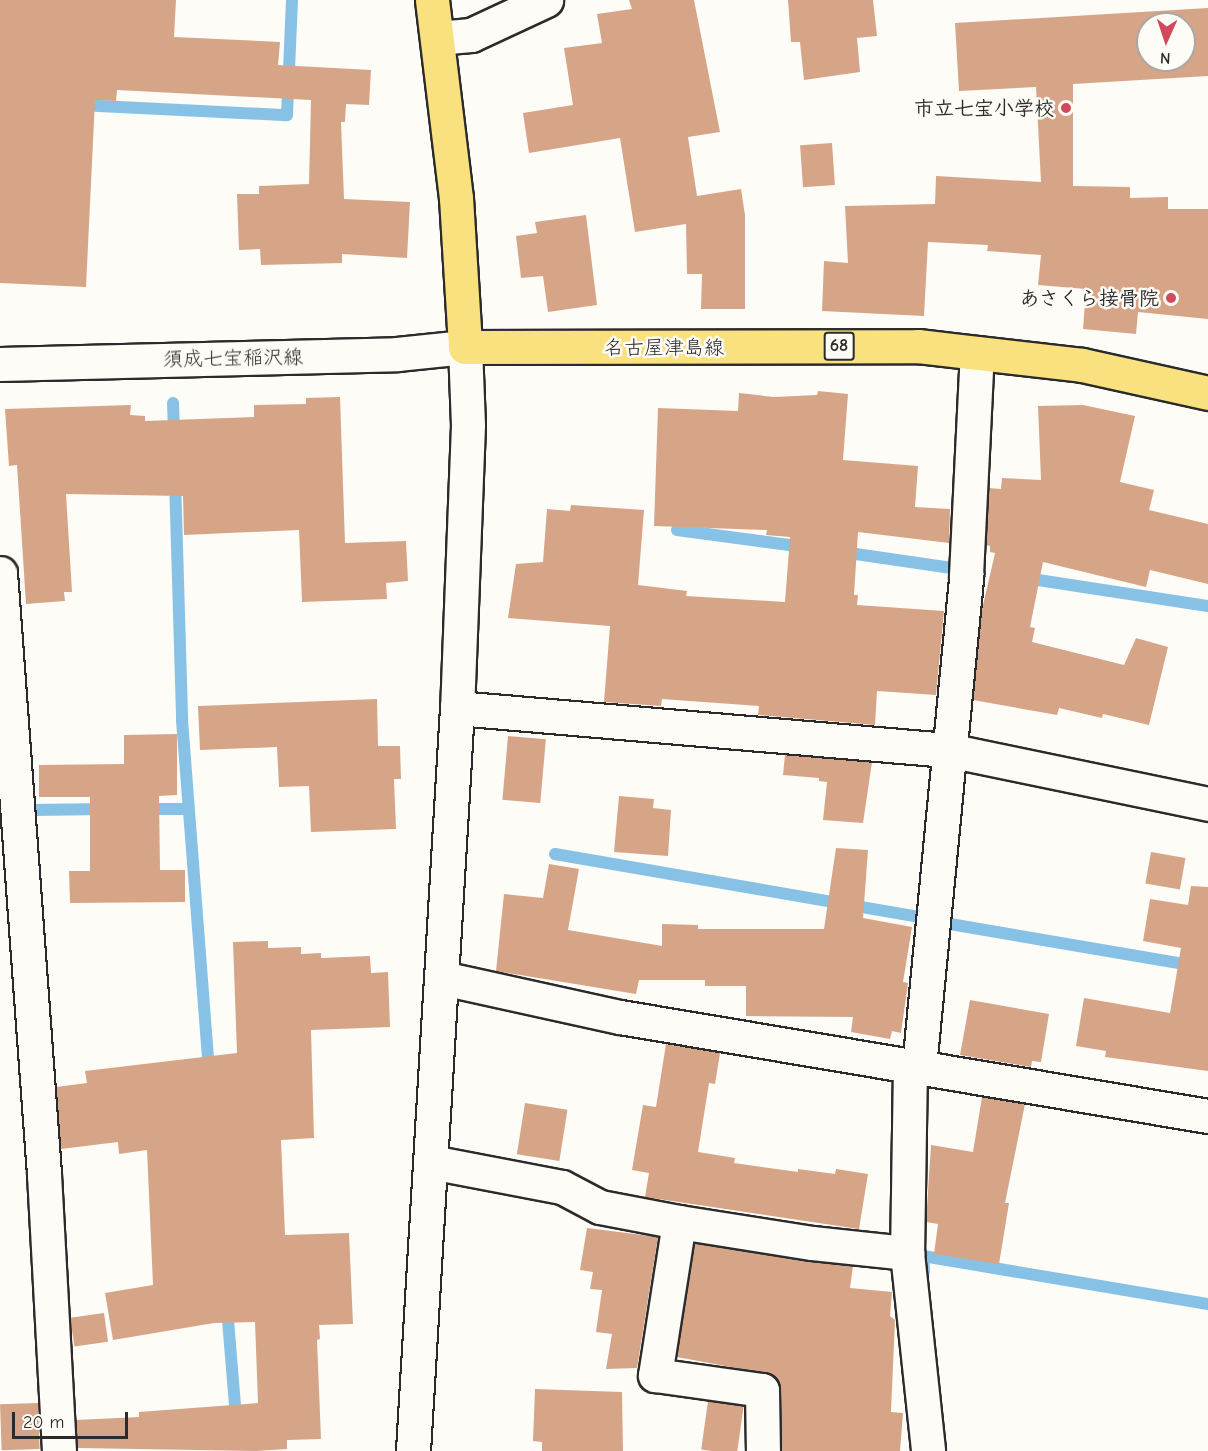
<!DOCTYPE html>
<meta charset="utf-8">
<style>
body{margin:0}
#map{position:relative;width:1208px;height:1451px;overflow:hidden;background:#fdfcf7;font-family:"Comic Neue","Klee One",sans-serif}
div>[style]{position:absolute}
.stream>*{height:12px;margin:-6px;padding:0 6px;transform-origin:6px;border-radius:6px;background:#87c2e6}
.building>*{inset:0;background:#d6a588;transform-origin:0 0}
.roads{filter:drop-shadow(2px 0 #2b2b2b) drop-shadow(-2px 0 #2b2b2b) drop-shadow(0 2px #2b2b2b) drop-shadow(0 -2px #2b2b2b)}
.street>*{height:33px;margin:-16.5px;padding:0 16.5px;transform-origin:16.5px;border-radius:16.5px;background:#fdfcf7}
.secondary>*{height:33px;margin:-16.5px;padding:0 16.5px;transform-origin:16.5px;border-radius:16.5px;background:#fdfcf7}
.primary>*{height:33px;margin:-16.5px;padding:0 16.5px;transform-origin:16.5px;border-radius:16.5px;background:#fae180}
.dots>*{width:16px;height:16px;translate:-50% -50%;box-sizing:border-box;border:3px solid #fdfcf7;border-radius:50%}
span{translate:-50% -50%;white-space:nowrap;text-align:center;line-height:1.15;-webkit-text-stroke:5px #fdfcf7;paint-order:stroke}
.shield-label span{padding:2px 4px;background:#fdfcf7;border:2px solid;border-radius:4px;-webkit-text-stroke-width:0}
.shield-label{font-size:18px;color:#2b2b2b;font-weight:700}
.poi-label{font-size:20px;color:#2b2b2b;font-weight:700}
.right{translate:-100% -50%;text-align:right}
.street-label{font-size:20px;color:#2b2b2b}
.north{position:absolute;left:1136px;top:12px;width:60px;height:60px;box-sizing:border-box;background:#fdfcf7;border:2px solid #a9a8a5;border-radius:50%;rotate:183deg;font-size:16px;font-weight:700;line-height:24px;text-align:center;color:#2b2b2b}
.north::after{content:'';display:block;margin:auto;width:21px;height:27px;background:#d1495b;clip-path:polygon(50% 0,100% 100%,50% 72%,0 100%)}
.scale{position:absolute;left:12px;top:1412px;width:116px;height:27px;box-sizing:border-box;border:3px solid #2b2b2b;border-top:0;padding-left:8px;font-size:18px;line-height:21px;white-space:nowrap;color:#2b2b2b;-webkit-text-stroke:4px #fdfcf7;paint-order:stroke}
</style>
<div id="map">
<div class="stream">
<i style="left:79px;top:105px;width:208px;rotate:2.8deg"></i>
<i style="left:287px;top:115px;width:115px;rotate:-87.5deg"></i>
<i style="left:173px;top:403px;width:32px;rotate:88deg"></i>
<i style="left:175px;top:479px;width:241px;rotate:88.3deg"></i>
<i style="left:182px;top:720px;width:354px;rotate:85.6deg"></i>
<i style="left:677px;top:530px;width:128px;rotate:7.6deg"></i>
<i style="left:842px;top:552px;width:111px;rotate:8.3deg"></i>
<i style="left:1025px;top:578px;width:185px;rotate:8.7deg"></i>
<i style="left:144px;top:809px;width:44px"></i>
<i style="left:31px;top:810px;width:75px;rotate:-0.8deg"></i>
<i style="left:555px;top:854px;width:369px;rotate:9.8deg"></i>
<i style="left:944px;top:923px;width:268px;rotate:9.7deg"></i>
<i style="left:924px;top:1271px;width:15px;rotate:-94deg"></i>
<i style="left:923px;top:1256px;width:289px;rotate:9.6deg"></i>
<i style="left:227px;top:1308px;width:98px;rotate:85.3deg"></i>
</div>
<div class="building">
<i style="clip-path:polygon(0 0,176px 0,174px 37px,280px 42px,278px 65px,371px 70px,369px 105px,346px 104px,345px 122px,341px 122px,344px 199px,410px 202px,407px 258px,342px 254px,342px 263px,261px 265px,260px 249px,239px 250px,237px 194px,259px 194px,259px 186px,309px 184px,311px 100px,117px 90px,116px 101px,95px 100px,86px 287px,0 283px)"></i>
<i style="clip-path:polygon(629px 0,694px 0,720px 132px,688px 137px,697px 196px,741px 189px,745px 215px,745px 309px,701px 309px,702px 274px,687px 274px,686px 224px,635px 232px,620px 138px,529px 153px,523px 113px,573px 105px,564px 48px,602px 43px,597px 14px,632px 9px)"></i>
<i style="clip-path:polygon(788px 0,873px 0,877px 36px,857px 38px,860px 72px,804px 80px,800px 42px,791px 42px)"></i>
<i style="clip-path:polygon(evenodd,1208px 8px,1208px 76px,1073px 84px,1073px 186px,1130px 187px,1130px 198px,1168px 197px,1168px 209px,1208px 209px,1208px 319px,1138px 312px,1136px 334px,1083px 329px,1086px 289px,1038px 285px,1041px 255px,987px 251px,988px 245px,928px 242px,924px 316px,822px 311px,824px 261px,848px 263px,845px 206px,935px 204px,936px 176px,1041px 182px,1036px 87px,959px 91px,955px 23px,1208px 8px,1148px 24px,1184px 24px,1184px 60px,1148px 60px,1148px 24px)"></i>
<i style="left:832px;top:143px;width:42px;height:32px;rotate:86deg"></i>
<i style="clip-path:polygon(586px 215px,597px 305px,548px 312px,543px 276px,521px 278px,516px 236px,537px 233px,535px 222px)"></i>
<i style="clip-path:polygon(818px 391px,848px 394px,843px 460px,918px 466px,915px 507px,950px 509px,949px 543px,858px 532px,854px 595px,858px 595px,857px 605px,944px 611px,936px 695px,877px 691px,875px 725px,758px 715px,759px 706px,662px 699px,661px 706px,604px 702px,610px 626px,508px 618px,516px 564px,543px 562px,547px 509px,570px 511px,571px 505px,644px 510px,638px 585px,687px 591px,686px 596px,785px 602px,790px 537px,766px 535px,767px 530px,654px 526px,658px 408px,738px 411px,739px 393px,774px 397px,817px 395px)"></i>
<i style="clip-path:polygon(340px 397px,345px 543px,406px 541px,408px 581px,386px 583px,387px 599px,302px 602px,299px 530px,184px 535px,183px 496px,66px 494px,72px 592px,64px 592px,65px 601px,26px 604px,17px 465px,9px 466px,5px 409px,131px 405px,130px 415px,145px 416px,145px 421px,254px 417px,254px 405px,306px 404px,306px 398px)"></i>
<i style="clip-path:polygon(1083px 405px,1135px 416px,1120px 482px,1154px 490px,1149px 510px,1208px 524px,1208px 584px,1150px 570px,1146px 587px,1043px 562px,1030px 627px,1035px 628px,1032px 642px,1124px 665px,1136px 638px,1168px 647px,1149px 725px,1103px 714px,1102px 718px,1059px 708px,1057px 715px,973px 700px,981px 614px,995px 553px,990px 552px,990px 546px,986px 545px,989px 488px,1001px 489px,1002px 478px,1041px 480px,1038px 406px)"></i>
<i style="clip-path:polygon(377px 699px,378px 746px,400px 746px,401px 779px,394px 779px,396px 829px,311px 832px,309px 786px,279px 787px,277px 747px,200px 750px,198px 706px)"></i>
<i style="clip-path:polygon(177px 734px,177px 795px,159px 796px,160px 870px,185px 870px,185px 902px,70px 903px,69px 871px,90px 871px,90px 797px,39px 797px,39px 765px,124px 764px,124px 735px)"></i>
<i style="left:508px;top:736px;width:38px;height:64px;rotate:5deg"></i>
<i style="clip-path:polygon(785px 755px,872px 762px,863px 823px,823px 820px,827px 782px,819px 781px,819px 778px,783px 775px)"></i>
<i style="clip-path:polygon(619px 796px,654px 799px,653px 808px,671px 810px,668px 856px,614px 852px)"></i>
<i style="clip-path:polygon(836px 848px,868px 850px,863px 918px,912px 927px,903px 982px,908px 983px,901px 1033px,892px 1031px,890px 1039px,851px 1032px,853px 1017px,746px 1016px,746px 986px,705px 986px,705px 980px,639px 980px,636px 994px,496px 971px,504px 894px,543px 898px,549px 864px,579px 869px,568px 930px,662px 946px,662px 924px,698px 925px,698px 929px,824px 929px)"></i>
<i style="left:1151px;top:852px;width:35px;height:32px;rotate:10deg"></i>
<i style="clip-path:polygon(1191px 886px,1208px 887px,1208px 1071px,1105px 1057px,1106px 1051px,1076px 1046px,1084px 998px,1170px 1013px,1181px 948px,1143px 941px,1150px 899px,1188px 905px)"></i>
<i style="clip-path:polygon(268px 941px,268px 948px,301px 947px,301px 954px,321px 953px,321px 958px,370px 956px,371px 973px,388px 972px,390px 1027px,311px 1030px,314px 1138px,281px 1140px,285px 1235px,349px 1233px,353px 1324px,319px 1325px,320px 1339px,317px 1340px,321px 1439px,287px 1440px,287px 1449px,256px 1451px,78px 1448px,76px 1420px,139px 1417px,139px 1412px,258px 1403px,255px 1322px,214px 1323px,113px 1340px,105px 1293px,153px 1285px,147px 1150px,119px 1154px,118px 1142px,61px 1149px,56px 1087px,87px 1083px,85px 1071px,237px 1053px,233px 942px)"></i>
<i style="clip-path:polygon(970px 1000px,1049px 1014px,1041px 1062px,1032px 1061px,1031px 1067px,960px 1055px)"></i>
<i style="clip-path:polygon(666px 1044px,720px 1053px,715px 1084px,709px 1083px,698px 1152px,735px 1158px,734px 1163px,798px 1172px,798px 1169px,835px 1174px,836px 1169px,868px 1174px,859px 1229px,645px 1197px,649px 1173px,632px 1170px,643px 1105px,656px 1107px)"></i>
<i style="clip-path:polygon(982px 1097px,1025px 1104px,1005px 1203px,1009px 1203px,999px 1264px,934px 1254px,938px 1224px,926px 1222px,931px 1145px,973px 1152px)"></i>
<i style="left:525px;top:1103px;width:43px;height:52px;rotate:9deg"></i>
<i style="clip-path:polygon(587px 1228px,658px 1237px,637px 1368px,606px 1369px,612px 1334px,596px 1332px,602px 1290px,590px 1289px,593px 1272px,580px 1270px)"></i>
<i style="clip-path:polygon(695px 1243px,853px 1266px,850px 1288px,892px 1292px,890px 1316px,895px 1320px,891px 1412px,903px 1413px,900px 1451px,782px 1451px,781px 1390px,773px 1375px,677px 1357px)"></i>
<i style="left:104px;top:1313px;width:29px;height:34px;rotate:82deg"></i>
<i style="clip-path:polygon(535px 1389px,622px 1392px,623px 1451px,542px 1451px,542px 1442px,533px 1441px)"></i>
<i style="left:708px;top:1401px;width:36px;height:49px;rotate:8deg"></i>
<i style="left:38px;top:1403px;width:46px;height:38px;rotate:88deg"></i>
</div>
<div class="roads">
<div class="street">
<i style="left:437px;top:38px;width:34px;rotate:-5deg"></i>
<i style="left:471px;top:35px;width:83px;rotate:-25deg"></i>
<i style="left:0;top:573px;width:603px;rotate:85.81deg"></i>
<i style="left:44px;top:1174px;width:277px;rotate:86.9deg"></i>
<i style="left:457px;top:708px;width:493px;rotate:4.9deg"></i>
<i style="left:948px;top:750px;width:266px;rotate:11.7deg"></i>
<i style="left:442px;top:978px;width:182px;rotate:12.4deg"></i>
<i style="left:620px;top:1017px;width:596px;rotate:9.56deg"></i>
<i style="left:910px;top:1065px;width:188px;rotate:90.9deg"></i>
<i style="left:907px;top:1253px;width:199px;rotate:83.9deg"></i>
<i style="left:919px;top:1067px;width:494px;rotate:-84.5deg"></i>
<i style="left:966px;top:575px;width:222px;rotate:-87.2deg"></i>
<i style="left:431px;top:1162px;width:133px;rotate:10.8deg"></i>
<i style="left:562px;top:1187px;width:43px;rotate:27.8deg"></i>
<i style="left:600px;top:1207px;width:80px;rotate:10.8deg"></i>
<i style="left:679px;top:1222px;width:135px;rotate:9deg"></i>
<i style="left:812px;top:1243px;width:96px;rotate:6deg"></i>
<i style="left:679px;top:1222px;width:155px;rotate:98.9deg"></i>
<i style="left:655px;top:1375px;width:108px;rotate:8deg"></i>
<i style="left:762px;top:1390px;width:61px;rotate:89.1deg"></i>
</div>
<div class="secondary">
<i style="left:0;top:364px;width:397px;rotate:-1.4deg"></i>
<i style="left:397px;top:354px;width:68px;rotate:-5.9deg"></i>
<i style="left:465px;top:347px;width:78px;rotate:87.8deg"></i>
<i style="left:468px;top:425px;width:283px;rotate:92.2deg"></i>
<i style="left:457px;top:708px;width:744px;rotate:93.39deg"></i>
</div>
<div class="primary">
<i style="left:432px;top:0;width:199px;rotate:83.1deg"></i>
<i style="left:456px;top:198px;width:149px;rotate:86.5deg"></i>
<i style="left:465px;top:347px;width:453px;rotate:-0.1deg"></i>
<i style="left:918px;top:346px;width:165px;rotate:6.6deg"></i>
<i style="left:1082px;top:365px;width:129px;rotate:12.5deg"></i>
</div>
</div>
<div class="dots">
<i style="left:1066px;top:108px;background:#d1495b"></i>
<i style="left:1171px;top:298px;background:#d1495b"></i>
</div>
<div class="shield-label">
<span style="left:839px;top:346px">68</span>
</div>
<div class="poi-label">
<span class="right" style="left:1054px;top:108px">市立七宝小学校</span>
<span class="right" style="left:1159px;top:298px">あさくら接骨院</span>
</div>
<div class="street-label">
<span style="left:664px;top:347px">名古屋津島線</span>
<span style="left:233px;top:358px;rotate:-1deg">須成七宝稲沢線</span>
</div>
<div class="north">N</div>
<div class="scale">20 m</div>
</div>
